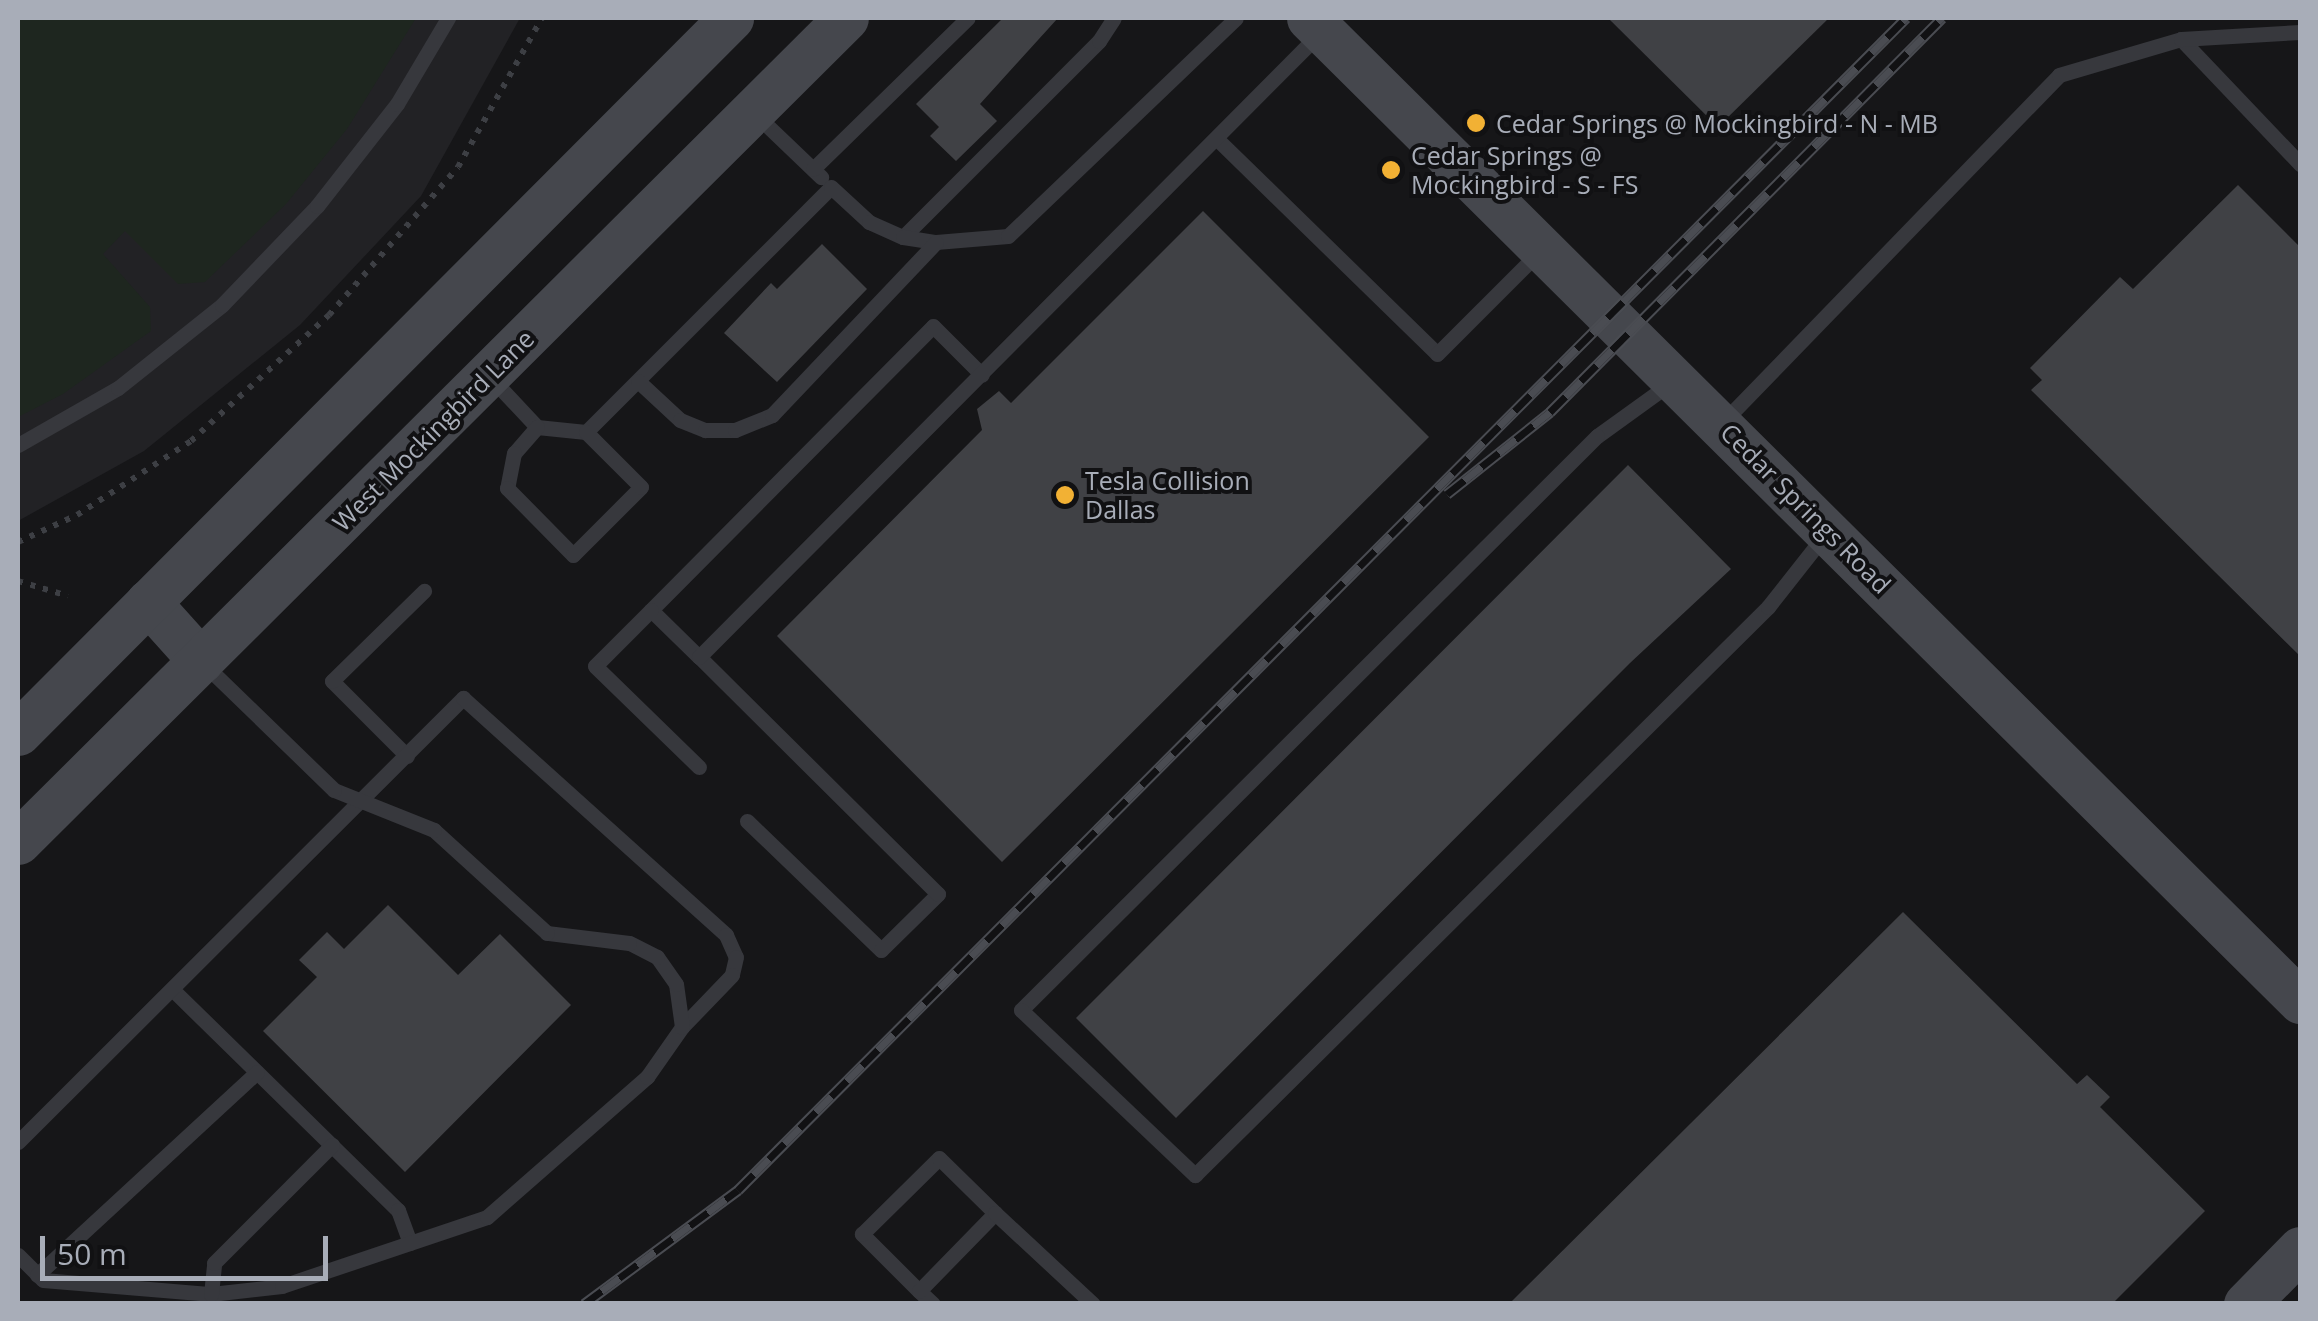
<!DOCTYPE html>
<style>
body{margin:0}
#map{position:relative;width:2318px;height:1321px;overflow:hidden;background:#161618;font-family:"Open Sans",sans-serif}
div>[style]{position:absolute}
.built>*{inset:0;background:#222225}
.green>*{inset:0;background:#1e261f}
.building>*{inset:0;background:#404145}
.path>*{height:6px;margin-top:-3px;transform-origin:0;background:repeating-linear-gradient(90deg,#3d3f44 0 5px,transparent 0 13px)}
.lane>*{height:15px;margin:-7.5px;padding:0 7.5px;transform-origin:7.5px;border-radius:7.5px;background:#37383d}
.secondary>*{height:45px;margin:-22.5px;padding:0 22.5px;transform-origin:22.5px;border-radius:22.5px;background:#45474d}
.rail>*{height:11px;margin-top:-5.5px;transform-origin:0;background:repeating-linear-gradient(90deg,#111113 0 22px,#4a4c52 0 44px);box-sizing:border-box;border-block:2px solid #4a4c52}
.dots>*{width:28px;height:28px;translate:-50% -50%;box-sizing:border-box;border:5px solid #111113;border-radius:50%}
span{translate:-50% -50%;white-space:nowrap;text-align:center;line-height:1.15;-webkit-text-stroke:8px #111113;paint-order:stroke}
.poi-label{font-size:25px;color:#a8adb8}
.left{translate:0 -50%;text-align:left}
.street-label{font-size:25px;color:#a8adb8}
.frame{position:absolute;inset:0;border:20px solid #a8adb8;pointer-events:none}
.scale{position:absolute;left:40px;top:1236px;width:288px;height:45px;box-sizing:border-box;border:5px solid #a8adb8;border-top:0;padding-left:12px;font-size:30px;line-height:35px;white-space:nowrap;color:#a8adb8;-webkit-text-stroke:8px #111113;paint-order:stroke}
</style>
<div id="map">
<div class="built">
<i style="clip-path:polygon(18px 18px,520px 18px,421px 196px,300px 325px,144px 451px,18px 521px)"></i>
</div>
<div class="green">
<i style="clip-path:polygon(18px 18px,416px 18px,347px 129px,286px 204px,205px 282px,178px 284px,125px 231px,103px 254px,150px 307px,151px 331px,63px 394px,18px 417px)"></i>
</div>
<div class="building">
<i style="clip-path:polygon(1003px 18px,1058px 18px,980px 104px,997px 121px,956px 161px,930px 136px,939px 127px,916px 104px)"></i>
<i style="clip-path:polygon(1608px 18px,1829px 18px,1718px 127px)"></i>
<i style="clip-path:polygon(2238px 185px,2300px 247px,2300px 656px,2031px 390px,2042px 380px,2030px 368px,2120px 277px,2133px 289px)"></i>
<i style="clip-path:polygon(1203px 211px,1429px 437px,1002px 862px,777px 636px,982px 430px,977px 409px,999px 391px,1011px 403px)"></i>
<i style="clip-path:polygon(822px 244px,867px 289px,777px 382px,724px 333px,771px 283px,777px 289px)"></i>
<i style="clip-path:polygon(1628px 465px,1731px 569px,1630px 663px,1176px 1118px,1076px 1018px)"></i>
<i style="clip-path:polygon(388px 905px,458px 975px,500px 934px,571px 1005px,405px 1172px,263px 1031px,317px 977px,299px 960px,327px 932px,344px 949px)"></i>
<i style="clip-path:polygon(1903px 912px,2077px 1084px,2087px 1075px,2110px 1097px,2100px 1107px,2205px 1211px,2112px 1304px,1509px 1304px)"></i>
</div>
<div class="path">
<i style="left:18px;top:542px;width:65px;rotate:-24.6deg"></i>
<i style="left:77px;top:515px;width:136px;rotate:-33deg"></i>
<i style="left:191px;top:441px;width:187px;rotate:-42.4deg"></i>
<i style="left:329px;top:315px;width:196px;rotate:-48.9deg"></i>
<i style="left:458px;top:167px;width:171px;rotate:-60.6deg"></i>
<i style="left:18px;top:581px;width:52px;rotate:16.7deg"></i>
</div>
<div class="lane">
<i style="left:2181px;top:39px;width:173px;rotate:46.4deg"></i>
<i style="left:754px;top:113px;width:93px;rotate:43.7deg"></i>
<i style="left:1218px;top:140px;width:306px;rotate:44.3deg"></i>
<i style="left:1437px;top:354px;width:144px;rotate:-45deg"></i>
<i style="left:813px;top:169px;width:216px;rotate:-44.3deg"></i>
<i style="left:903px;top:237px;width:277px;rotate:-45deg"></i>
<i style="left:1099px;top:41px;width:27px;rotate:-57deg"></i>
<i style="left:491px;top:378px;width:67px;rotate:46.8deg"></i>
<i style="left:537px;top:427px;width:49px;rotate:5.8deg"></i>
<i style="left:586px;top:432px;width:346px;rotate:-45deg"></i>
<i style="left:831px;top:187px;width:52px;rotate:42.6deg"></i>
<i style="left:869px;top:222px;width:37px;rotate:24deg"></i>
<i style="left:903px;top:237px;width:33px;rotate:9deg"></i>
<i style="left:936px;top:242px;width:72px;rotate:-4.8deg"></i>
<i style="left:1008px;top:236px;width:315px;rotate:-43.7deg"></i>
<i style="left:638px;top:381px;width:57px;rotate:42.9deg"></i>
<i style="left:680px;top:420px;width:27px;rotate:22deg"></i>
<i style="left:705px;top:430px;width:30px"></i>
<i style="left:735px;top:430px;width:40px;rotate:-22deg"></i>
<i style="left:772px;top:415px;width:238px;rotate:-46.5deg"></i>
<i style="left:1672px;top:382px;width:92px;rotate:144.2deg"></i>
<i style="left:1597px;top:436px;width:813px;rotate:135.1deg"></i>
<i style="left:1021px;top:1010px;width:240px;rotate:43.5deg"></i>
<i style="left:1195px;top:1175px;width:807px;rotate:-44.75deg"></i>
<i style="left:1768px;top:607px;width:89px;rotate:-51.8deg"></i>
<i style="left:1722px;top:423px;width:484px;rotate:-45.9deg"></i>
<i style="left:2059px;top:75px;width:127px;rotate:-16.4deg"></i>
<i style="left:2181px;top:39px;width:119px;rotate:-3.4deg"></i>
<i style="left:537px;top:427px;width:35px;rotate:131deg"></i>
<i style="left:514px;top:453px;width:36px;rotate:101deg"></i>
<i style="left:507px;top:488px;width:94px;rotate:45.4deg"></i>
<i style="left:573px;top:555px;width:96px;rotate:-45deg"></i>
<i style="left:641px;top:487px;width:78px;rotate:-135deg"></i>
<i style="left:18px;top:445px;width:115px;rotate:-29.7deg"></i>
<i style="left:118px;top:388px;width:133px;rotate:-38.6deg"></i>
<i style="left:222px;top:305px;width:137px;rotate:-46.2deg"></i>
<i style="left:317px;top:206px;width:130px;rotate:-51.9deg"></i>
<i style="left:397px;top:104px;width:100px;rotate:-59.3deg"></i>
<i style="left:651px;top:610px;width:400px;rotate:-45.2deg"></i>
<i style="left:933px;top:326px;width:69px;rotate:45deg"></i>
<i style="left:699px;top:657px;width:67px;rotate:-135.6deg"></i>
<i style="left:651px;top:610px;width:79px;rotate:135deg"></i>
<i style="left:595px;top:666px;width:145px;rotate:44.2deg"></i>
<i style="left:407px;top:756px;width:106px;rotate:-135deg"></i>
<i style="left:332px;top:681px;width:129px;rotate:-44.4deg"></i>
<i style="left:747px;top:821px;width:186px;rotate:43.9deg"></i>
<i style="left:881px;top:950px;width:80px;rotate:-44.5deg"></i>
<i style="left:938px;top:894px;width:337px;rotate:-135.2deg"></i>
<i style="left:699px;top:657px;width:878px;rotate:-45.14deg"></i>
<i style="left:173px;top:990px;width:315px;rotate:44.4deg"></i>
<i style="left:398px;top:1210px;width:35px;rotate:70deg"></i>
<i style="left:18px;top:1142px;width:629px;rotate:-44.94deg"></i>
<i style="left:463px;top:698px;width:354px;rotate:42deg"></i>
<i style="left:726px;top:935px;width:24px;rotate:66deg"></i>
<i style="left:736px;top:957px;width:18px;rotate:103deg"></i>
<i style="left:732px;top:975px;width:72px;rotate:133.9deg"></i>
<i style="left:18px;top:1255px;width:35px;rotate:45deg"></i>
<i style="left:43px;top:1280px;width:169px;rotate:4.8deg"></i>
<i style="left:211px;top:1294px;width:71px;rotate:-6.4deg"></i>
<i style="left:282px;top:1286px;width:216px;rotate:-18.6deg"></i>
<i style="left:487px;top:1217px;width:213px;rotate:-41.2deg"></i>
<i style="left:647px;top:1077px;width:61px;rotate:-55deg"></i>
<i style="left:682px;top:1027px;width:43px;rotate:-97.9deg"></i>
<i style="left:676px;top:984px;width:33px;rotate:-125deg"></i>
<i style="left:657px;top:957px;width:31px;rotate:-153deg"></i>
<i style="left:629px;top:943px;width:83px;rotate:-173deg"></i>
<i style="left:547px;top:933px;width:153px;rotate:-137.7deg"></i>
<i style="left:434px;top:830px;width:108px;rotate:-158.2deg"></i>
<i style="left:334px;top:790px;width:182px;rotate:-135.9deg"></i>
<i style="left:37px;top:1275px;width:299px;rotate:-42.7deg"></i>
<i style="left:919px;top:1291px;width:81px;rotate:-135deg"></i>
<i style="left:862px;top:1234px;width:108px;rotate:-44.6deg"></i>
<i style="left:939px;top:1158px;width:78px;rotate:44.5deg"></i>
<i style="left:211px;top:1294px;width:31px;rotate:-84deg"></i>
<i style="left:214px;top:1263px;width:167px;rotate:-45deg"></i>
<i style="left:933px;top:1304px;width:19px;rotate:-137deg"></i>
<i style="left:919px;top:1291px;width:109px;rotate:-45.7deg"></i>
<i style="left:995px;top:1213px;width:134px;rotate:42.9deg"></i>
</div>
<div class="secondary">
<i style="left:1309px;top:18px;width:1396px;rotate:44.77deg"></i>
<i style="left:148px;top:602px;width:79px;rotate:48.1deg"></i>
<i style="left:18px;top:733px;width:1010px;rotate:-45.08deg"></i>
<i style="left:18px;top:842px;width:1168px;rotate:-44.86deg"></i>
<i style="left:2246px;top:1304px;width:77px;rotate:-45.5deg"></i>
</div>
<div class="rail">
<i style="left:1447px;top:494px;width:132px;rotate:-38.5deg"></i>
<i style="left:1550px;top:412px;width:556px;rotate:-45.15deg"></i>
<i style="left:584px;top:1304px;width:192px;rotate:-36.5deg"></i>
<i style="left:738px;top:1190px;width:1655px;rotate:-45.1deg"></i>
</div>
<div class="dots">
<i style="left:1476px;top:123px;background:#f2b134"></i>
<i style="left:1391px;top:170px;background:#f2b134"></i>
<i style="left:1065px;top:495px;background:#f2b134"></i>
</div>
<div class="poi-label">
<span class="left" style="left:1496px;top:123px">Cedar Springs @ Mockingbird - N - MB</span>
<span class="left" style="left:1411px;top:170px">Cedar Springs @<br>Mockingbird - S - FS</span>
<span class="left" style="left:1085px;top:495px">Tesla Collision<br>Dallas</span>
</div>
<div class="street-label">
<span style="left:433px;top:430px;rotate:-45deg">West Mockingbird Lane</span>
<span style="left:1806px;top:508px;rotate:45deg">Cedar Springs Road</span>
</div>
<div class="frame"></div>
<div class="scale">50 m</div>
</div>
